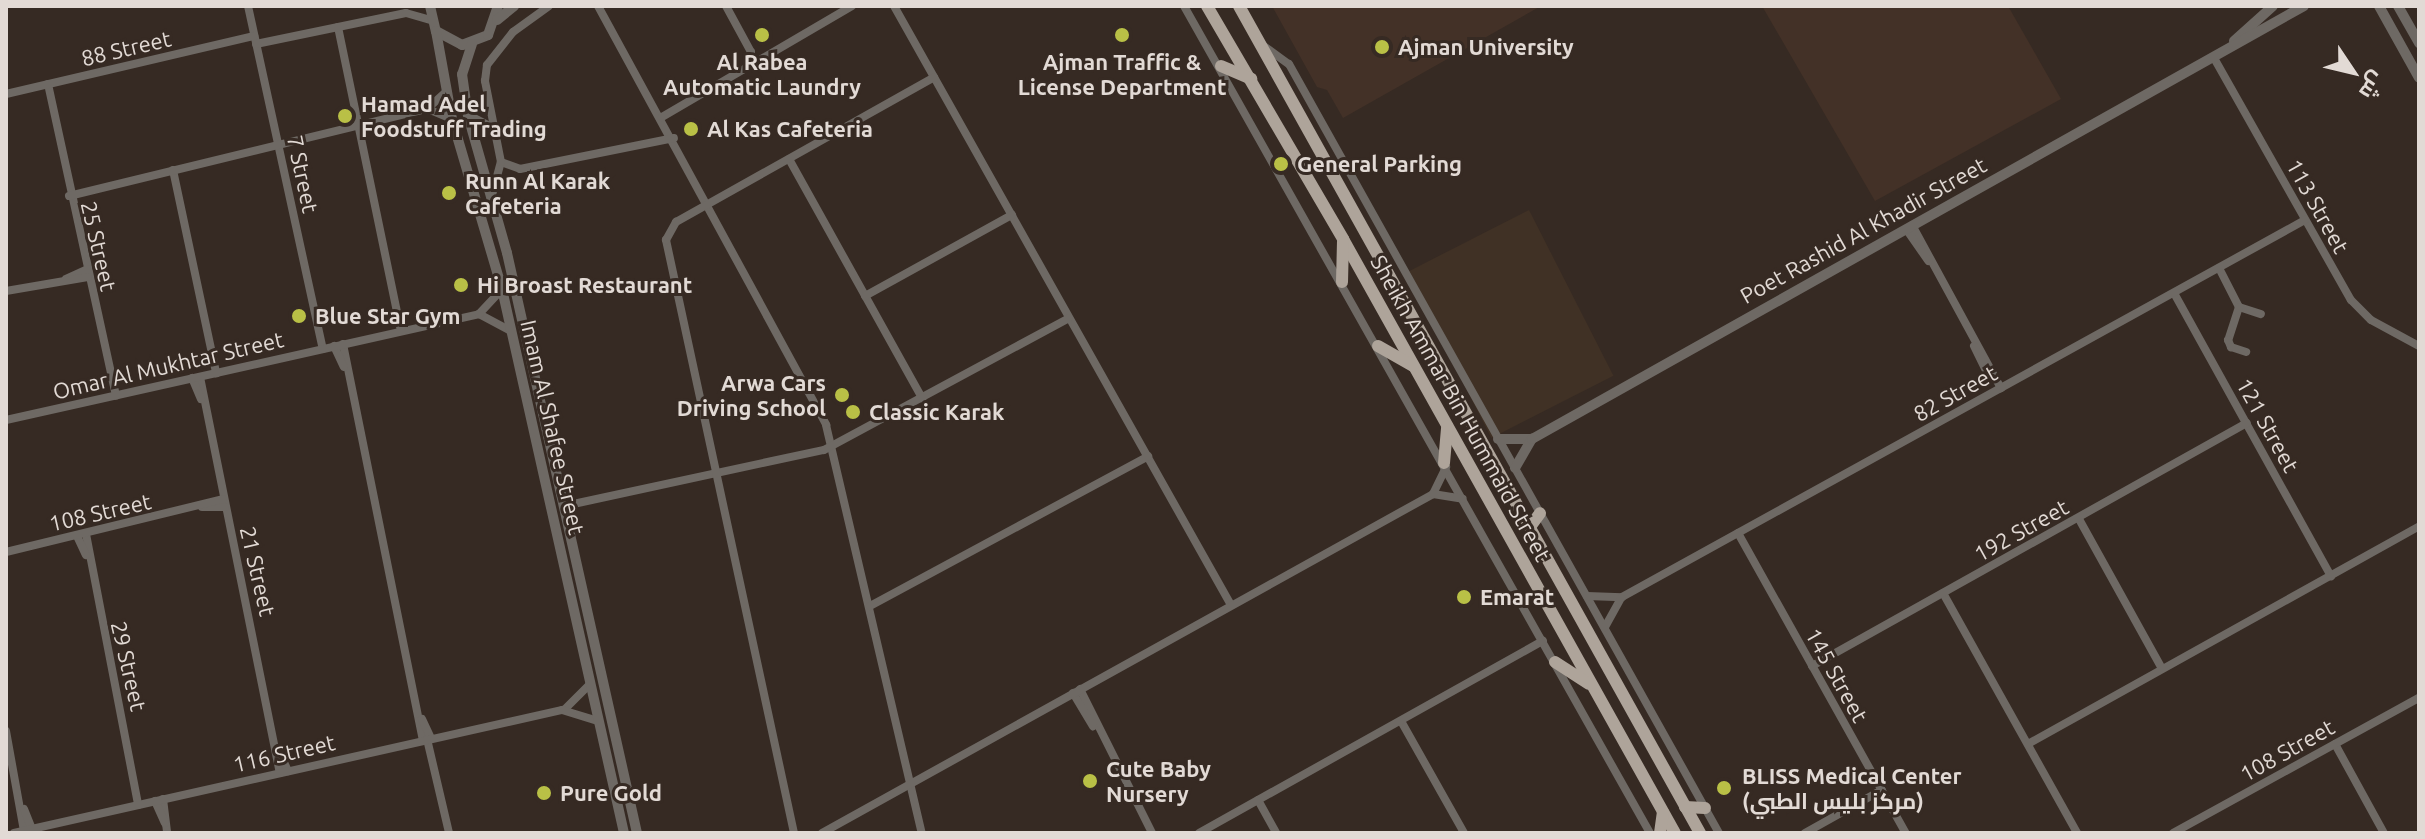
<!DOCTYPE html>
<meta charset="utf-8">
<style>
body{margin:0}
#map{position:relative;width:2425px;height:839px;overflow:hidden;background:#362a23;font-family:Ubuntu,Cairo,sans-serif}
div>[style]{position:absolute}
.commercial>*{inset:0;background:#403125;transform-origin:0 0}
.built>*{inset:0;background:#433127}
.minor>*{height:8px;margin:-4px;padding:0 4px;transform-origin:4px;border-radius:4px;background:#6e6964}
.tertiary>*{height:10px;margin:-5px;padding:0 5px;transform-origin:5px;border-radius:5px;background:#6e6964}
.primary>*{height:12px;margin:-6px;padding:0 6px;transform-origin:6px;border-radius:6px;background:#aea49a}
.dots>*{width:22px;height:22px;translate:-50% -50%;box-sizing:border-box;border:4px solid #362a23;border-radius:50%}
span{translate:-50% -50%;white-space:nowrap;text-align:center;line-height:1.15;-webkit-text-stroke:6px #362a23;paint-order:stroke}
.poi-label{font-size:22px;color:#e2dad5;font-weight:700}
.left{translate:0 -50%;text-align:left}
.right{translate:-100% -50%;text-align:right}
.street-label{font-size:22px;color:#e2dad5}
.frame{position:absolute;inset:0;border:8px solid #e2dad5;pointer-events:none}
.north{position:absolute;left:2313px;top:32px;width:80px;height:80px;-webkit-text-stroke:6px #362a23;paint-order:stroke;rotate:125deg;font-size:22px;font-weight:700;line-height:32px;text-align:center;color:#e2dad5}
.north::after{content:'';display:block;margin:auto;width:28px;height:36px;background:#e2dad5;clip-path:polygon(50% 0,100% 100%,50% 72%,0 100%)}
</style>
<div id="map">
<div class="commercial">
<i style="left:1529px;top:210px;width:186px;height:137px;rotate:63deg"></i>
</div>
<div class="built">
<i style="clip-path:polygon(1272px 6px,1541px 6px,1343px 118px,1327px 90px,1317px 87px)"></i>
<i style="clip-path:polygon(1762px 6px,2008px 6px,2061px 99px,1875px 201px)"></i>
</div>
<div class="minor">
<i style="left:248px;top:6px;width:351px;rotate:77.7deg"></i>
<i style="left:598px;top:6px;width:477px;rotate:61.4deg"></i>
<i style="left:826px;top:425px;width:419px;rotate:76.8deg"></i>
<i style="left:726px;top:6px;width:52px;rotate:61.5deg"></i>
<i style="left:751px;top:52px;width:16px;rotate:101deg"></i>
<i style="left:894px;top:6px;width:687px;rotate:60.64deg"></i>
<i style="left:1184px;top:6px;width:949px;rotate:60.6deg"></i>
<i style="left:338px;top:27px;width:310px;rotate:78.3deg"></i>
<i style="left:256px;top:44px;width:153px;rotate:-11.7deg"></i>
<i style="left:406px;top:13px;width:26px;rotate:16deg"></i>
<i style="left:1261px;top:44px;width:34px;rotate:36deg"></i>
<i style="left:1289px;top:64px;width:881px;rotate:60.79deg"></i>
<i style="left:2214px;top:58px;width:278px;rotate:60.5deg"></i>
<i style="left:2351px;top:300px;width:28px;rotate:45deg"></i>
<i style="left:2371px;top:320px;width:55px;rotate:28.4deg"></i>
<i style="left:48px;top:84px;width:319px;rotate:77.7deg"></i>
<i style="left:6px;top:94px;width:255px;rotate:-13.2deg"></i>
<i style="left:428px;top:109px;width:26px;rotate:23deg"></i>
<i style="left:662px;top:117px;width:220px;rotate:-30.3deg"></i>
<i style="left:789px;top:159px;width:274px;rotate:60.9deg"></i>
<i style="left:501px;top:162px;width:20px;rotate:20deg"></i>
<i style="left:520px;top:169px;width:157px;rotate:-11.4deg"></i>
<i style="left:173px;top:170px;width:208px;rotate:78deg"></i>
<i style="left:492px;top:195px;width:34px;rotate:-75deg"></i>
<i style="left:501px;top:162px;width:83px;rotate:-101.2deg"></i>
<i style="left:485px;top:81px;width:16px;rotate:-83deg"></i>
<i style="left:487px;top:65px;width:42px;rotate:-51.8deg"></i>
<i style="left:513px;top:32px;width:44px;rotate:-35.8deg"></i>
<i style="left:69px;top:196px;width:368px;rotate:-13.7deg"></i>
<i style="left:427px;top:109px;width:27px;rotate:-42deg"></i>
<i style="left:1912px;top:225px;width:186px;rotate:61.4deg"></i>
<i style="left:1906px;top:229px;width:39px;rotate:55deg"></i>
<i style="left:2219px;top:268px;width:44px;rotate:62.9deg"></i>
<i style="left:2239px;top:307px;width:23px;rotate:18deg"></i>
<i style="left:66px;top:279px;width:23px;rotate:-25deg"></i>
<i style="left:6px;top:291px;width:83px;rotate:-9.7deg"></i>
<i style="left:2174px;top:293px;width:324px;rotate:61deg"></i>
<i style="left:865px;top:296px;width:168px;rotate:-28.9deg"></i>
<i style="left:2239px;top:307px;width:35px;rotate:108deg"></i>
<i style="left:2228px;top:340px;width:8px;rotate:67deg"></i>
<i style="left:2231px;top:347px;width:16px;rotate:18deg"></i>
<i style="left:479px;top:314px;width:36px;rotate:28deg"></i>
<i style="left:343px;top:344px;width:404px;rotate:78.6deg"></i>
<i style="left:334px;top:346px;width:23px;rotate:65deg"></i>
<i style="left:1974px;top:346px;width:34px;rotate:64deg"></i>
<i style="left:200px;top:377px;width:404px;rotate:78.6deg"></i>
<i style="left:192px;top:378px;width:23px;rotate:67deg"></i>
<i style="left:6px;top:420px;width:485px;rotate:-12.6deg"></i>
<i style="left:479px;top:314px;width:34px;rotate:-47deg"></i>
<i style="left:1433px;top:494px;width:30px;rotate:-64deg"></i>
<i style="left:564px;top:506px;width:266px;rotate:-12.2deg"></i>
<i style="left:824px;top:450px;width:278px;rotate:-28.3deg"></i>
<i style="left:202px;top:507px;width:23px"></i>
<i style="left:2079px;top:519px;width:171px;rotate:61deg"></i>
<i style="left:1738px;top:533px;width:344px;rotate:60.8deg"></i>
<i style="left:86px;top:534px;width:276px;rotate:79.1deg"></i>
<i style="left:77px;top:536px;width:21px;rotate:65deg"></i>
<i style="left:6px;top:552px;width:223px;rotate:-13.7deg"></i>
<i style="left:1943px;top:593px;width:275px;rotate:60.8deg"></i>
<i style="left:1587px;top:596px;width:35px;rotate:2deg"></i>
<i style="left:1622px;top:597px;width:780px;rotate:-28.9deg"></i>
<i style="left:870px;top:606px;width:316px;rotate:-28.3deg"></i>
<i style="left:1605px;top:627px;width:33px;rotate:-61deg"></i>
<i style="left:1812px;top:666px;width:498px;rotate:-29.2deg"></i>
<i style="left:1080px;top:689px;width:161px;rotate:63.4deg"></i>
<i style="left:1073px;top:693px;width:39px;rotate:59deg"></i>
<i style="left:566px;top:708px;width:34px;rotate:-45deg"></i>
<i style="left:422px;top:719px;width:21px;rotate:65deg"></i>
<i style="left:1401px;top:721px;width:129px;rotate:60.6deg"></i>
<i style="left:6px;top:731px;width:102px;rotate:79.8deg"></i>
<i style="left:427px;top:739px;width:97px;rotate:76.8deg"></i>
<i style="left:2028px;top:744px;width:448px;rotate:-29.1deg"></i>
<i style="left:2335px;top:744px;width:102px;rotate:61.2deg"></i>
<i style="left:279px;top:751px;width:22px;rotate:66deg"></i>
<i style="left:163px;top:799px;width:34px;rotate:83deg"></i>
<i style="left:1258px;top:800px;width:38px;rotate:61deg"></i>
<i style="left:155px;top:801px;width:24px;rotate:66deg"></i>
<i style="left:24px;top:809px;width:22px;rotate:68deg"></i>
<i style="left:14px;top:833px;width:562px;rotate:-12.65deg"></i>
<i style="left:562px;top:710px;width:38px;rotate:17deg"></i>
<i style="left:794px;top:833px;width:607px;rotate:-102.18deg"></i>
<i style="left:666px;top:240px;width:21px;rotate:-61deg"></i>
<i style="left:676px;top:222px;width:296px;rotate:-29.3deg"></i>
<i style="left:822px;top:833px;width:699px;rotate:-29.02deg"></i>
<i style="left:1433px;top:494px;width:30px;rotate:9deg"></i>
<i style="left:1199px;top:833px;width:394px;rotate:-29.2deg"></i>
<i style="left:1805px;top:833px;width:88px;rotate:-29.2deg"></i>
<i style="left:2173px;top:833px;width:281px;rotate:-28.8deg"></i>
</div>
<div class="tertiary">
<i style="left:430px;top:6px;width:26px;rotate:77deg"></i>
<i style="left:436px;top:31px;width:30px;rotate:28deg"></i>
<i style="left:462px;top:45px;width:28px;rotate:-21deg"></i>
<i style="left:488px;top:35px;width:31px;rotate:-71deg"></i>
<i style="left:2379px;top:6px;width:82px;rotate:60.9deg"></i>
<i style="left:2398px;top:6px;width:43px;rotate:60.4deg"></i>
<i style="left:497px;top:20px;width:22px;rotate:-39deg"></i>
<i style="left:436px;top:31px;width:89px;rotate:79.7deg"></i>
<i style="left:452px;top:119px;width:177px;rotate:73.6deg"></i>
<i style="left:502px;top:289px;width:558px;rotate:77.36deg"></i>
<i style="left:2234px;top:41px;width:52px;rotate:-41.9deg"></i>
<i style="left:472px;top:44px;width:32px;rotate:108deg"></i>
<i style="left:462px;top:74px;width:42px;rotate:81.9deg"></i>
<i style="left:468px;top:116px;width:142px;rotate:74.1deg"></i>
<i style="left:507px;top:253px;width:594px;rotate:77.37deg"></i>
<i style="left:468px;top:116px;width:29px;rotate:27deg"></i>
<i style="left:1498px;top:439px;width:32px"></i>
<i style="left:1515px;top:468px;width:34px;rotate:-60deg"></i>
<i style="left:1532px;top:439px;width:885px;rotate:-29.29deg"></i>
</div>
<div class="primary">
<i style="left:1207px;top:6px;width:270px;rotate:59.7deg"></i>
<i style="left:1343px;top:239px;width:680px;rotate:60.8deg"></i>
<i style="left:1239px;top:6px;width:947px;rotate:60.86deg"></i>
<i style="left:1221px;top:66px;width:33px;rotate:23deg"></i>
<i style="left:1342px;top:282px;width:40px;rotate:-88.6deg"></i>
<i style="left:1378px;top:346px;width:40px;rotate:29.7deg"></i>
<i style="left:1444px;top:463px;width:37px;rotate:-85deg"></i>
<i style="left:1530px;top:527px;width:17px;rotate:-54deg"></i>
<i style="left:1555px;top:662px;width:40px;rotate:32.9deg"></i>
<i style="left:1685px;top:807px;width:20px;rotate:3deg"></i>
<i style="left:1660px;top:833px;width:21px;rotate:-82deg"></i>
</div>
<div class="dots">
<i style="left:762px;top:35px;background:#b9c046"></i>
<i style="left:1122px;top:35px;background:#b9c046"></i>
<i style="left:1382px;top:47px;background:#b9c046"></i>
<i style="left:345px;top:116px;background:#b9c046"></i>
<i style="left:691px;top:129px;background:#b9c046"></i>
<i style="left:1281px;top:164px;background:#b9c046"></i>
<i style="left:449px;top:193px;background:#b9c046"></i>
<i style="left:461px;top:285px;background:#b9c046"></i>
<i style="left:299px;top:316px;background:#b9c046"></i>
<i style="left:842px;top:395px;background:#b9c046"></i>
<i style="left:853px;top:412px;background:#b9c046"></i>
<i style="left:1464px;top:597px;background:#b9c046"></i>
<i style="left:1090px;top:781px;background:#b9c046"></i>
<i style="left:1724px;top:788px;background:#b9c046"></i>
<i style="left:544px;top:793px;background:#b9c046"></i>
</div>
<div class="poi-label">
<span class="left" style="left:1398px;top:47px">Ajman University</span>
<span style="left:762px;top:74px">Al Rabea<br>Automatic Laundry</span>
<span style="left:1122px;top:74px">Ajman Traffic &amp;<br>License Department</span>
<span class="left" style="left:361px;top:116px">Hamad Adel<br>Foodstuff Trading</span>
<span class="left" style="left:707px;top:129px">Al Kas Cafeteria</span>
<span class="left" style="left:1297px;top:164px">General Parking</span>
<span class="left" style="left:465px;top:193px">Runn Al Karak<br>Cafeteria</span>
<span class="left" style="left:477px;top:285px">Hi Broast Restaurant</span>
<span class="left" style="left:315px;top:316px">Blue Star Gym</span>
<span class="right" style="left:826px;top:395px">Arwa Cars<br>Driving School</span>
<span class="left" style="left:869px;top:412px">Classic Karak</span>
<span class="left" style="left:1480px;top:597px">Emarat</span>
<span class="left" style="left:1106px;top:781px">Cute Baby<br>Nursery</span>
<span class="left" style="left:1742px;top:788px">BLISS Medical Center<br>(مركز بليس الطبي)</span>
<span class="left" style="left:560px;top:793px">Pure Gold</span>
</div>
<div class="street-label">
<span style="left:126px;top:48px;rotate:-13deg">88 Street</span>
<span style="left:303px;top:174px;rotate:78deg">7 Street</span>
<span style="left:2318px;top:206px;rotate:61deg">113 Street</span>
<span style="left:1863px;top:230px;rotate:-29deg">Poet Rashid Al Khadir Street</span>
<span style="left:99px;top:246px;rotate:77deg">25 Street</span>
<span style="left:168px;top:365px;rotate:-13deg">Omar Al Mukhtar Street</span>
<span style="left:1955px;top:393px;rotate:-29deg">82 Street</span>
<span style="left:1461px;top:408px;rotate:61deg">Sheikh Ammar Bin Hummaid Street</span>
<span style="left:2268px;top:425px;rotate:61deg">121 Street</span>
<span style="left:553px;top:427px;rotate:77deg">Imam Al Shafee Street</span>
<span style="left:100px;top:512px;rotate:-13deg">108 Street</span>
<span style="left:2021px;top:530px;rotate:-29deg">192 Street</span>
<span style="left:258px;top:571px;rotate:77deg">21 Street</span>
<span style="left:129px;top:666px;rotate:77deg">29 Street</span>
<span style="left:1837px;top:675px;rotate:61deg">145 Street</span>
<span style="left:2287px;top:750px;rotate:-29deg">108 Street</span>
<span style="left:284px;top:753px;rotate:-13deg">116 Street</span>
</div>
<div class="frame"></div>
<div class="north">ش</div>
</div>
